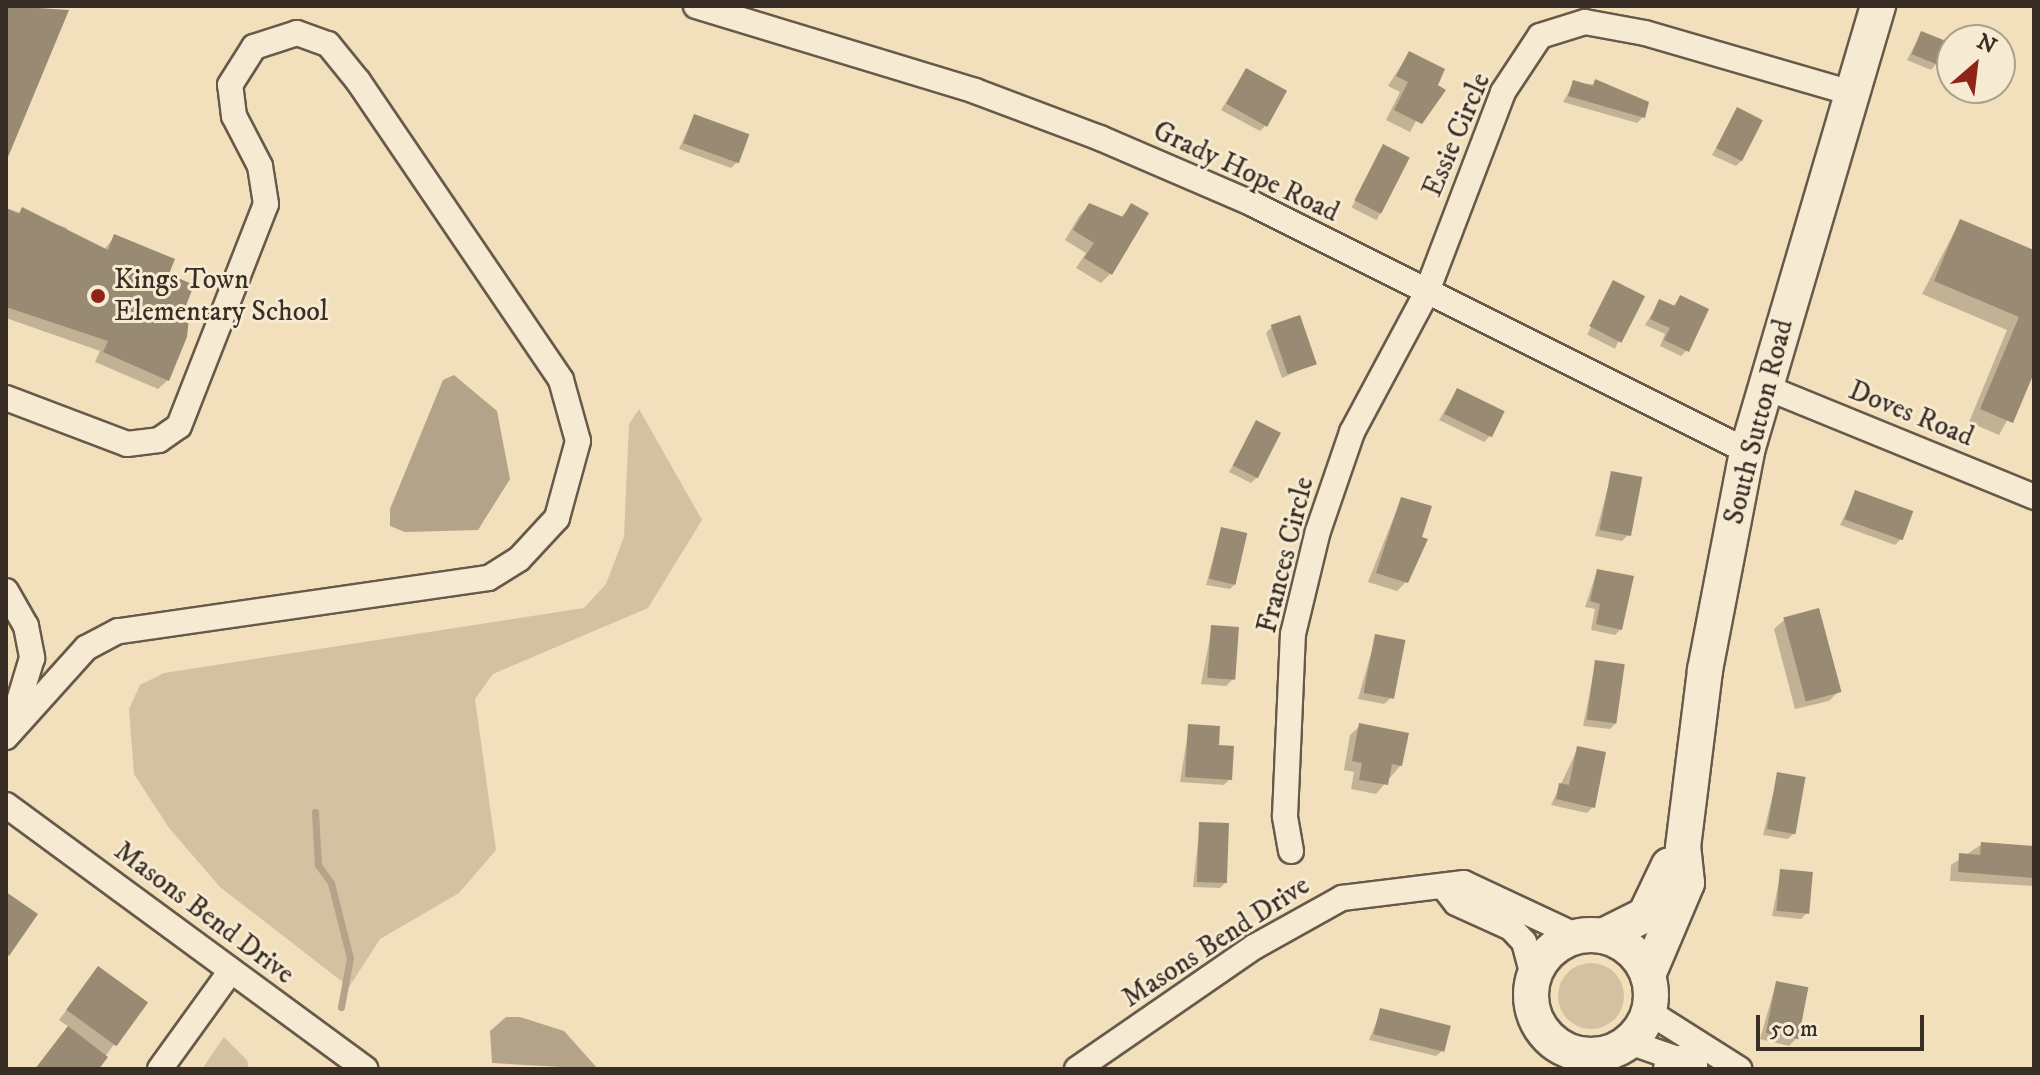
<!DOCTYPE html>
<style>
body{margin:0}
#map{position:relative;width:2040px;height:1075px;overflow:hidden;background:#f2dfbb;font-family:"IM FELL DW Pica",serif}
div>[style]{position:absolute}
.green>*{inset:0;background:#d3c1a2}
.round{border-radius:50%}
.water>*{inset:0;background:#b3a388}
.shadow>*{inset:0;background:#0003;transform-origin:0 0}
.stream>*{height:7px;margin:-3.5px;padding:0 3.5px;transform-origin:3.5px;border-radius:3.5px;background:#b3a388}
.building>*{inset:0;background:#998a73;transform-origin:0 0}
.roads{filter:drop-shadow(2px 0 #675a4b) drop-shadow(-2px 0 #675a4b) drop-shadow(0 2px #675a4b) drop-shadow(0 -2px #675a4b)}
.minor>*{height:24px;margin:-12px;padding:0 12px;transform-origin:12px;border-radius:12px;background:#f7ead3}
.secondary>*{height:34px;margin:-17px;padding:0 17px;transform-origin:17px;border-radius:17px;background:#f7ead3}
.secondary>.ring{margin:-17px;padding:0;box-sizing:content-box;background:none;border:34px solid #f7ead3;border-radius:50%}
.dots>*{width:22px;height:22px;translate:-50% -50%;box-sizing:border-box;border:4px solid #f7ead3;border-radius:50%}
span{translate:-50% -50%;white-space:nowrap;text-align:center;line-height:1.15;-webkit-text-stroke:6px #f7ead3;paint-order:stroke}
.street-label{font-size:28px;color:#392e26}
.poi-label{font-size:28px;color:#392e26}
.left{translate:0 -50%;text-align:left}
.frame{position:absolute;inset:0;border:8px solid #392e26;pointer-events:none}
.north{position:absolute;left:1936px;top:24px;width:80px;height:80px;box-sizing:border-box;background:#f7ead3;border:2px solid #ab9f8e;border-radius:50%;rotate:28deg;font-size:22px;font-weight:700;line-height:32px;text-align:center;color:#392e26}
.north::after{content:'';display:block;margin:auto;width:28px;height:36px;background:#8f2418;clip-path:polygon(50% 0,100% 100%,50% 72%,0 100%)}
.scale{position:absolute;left:1756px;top:1015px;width:168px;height:36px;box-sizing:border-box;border:4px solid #392e26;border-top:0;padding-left:10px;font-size:24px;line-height:28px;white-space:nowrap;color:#392e26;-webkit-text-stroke:6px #f7ead3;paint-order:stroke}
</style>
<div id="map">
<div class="green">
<i style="clip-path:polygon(639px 409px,702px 520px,648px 608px,493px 674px,475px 699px,496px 850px,459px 893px,380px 939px,349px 987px,220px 887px,169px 828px,134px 774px,129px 709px,140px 685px,164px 673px,584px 608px,606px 584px,624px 537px,629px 424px)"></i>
<i class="round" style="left:1558px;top:963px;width:66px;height:66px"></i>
<i style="clip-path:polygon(224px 1037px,247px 1060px,249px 1069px,202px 1069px)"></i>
</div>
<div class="water">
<i style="clip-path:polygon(454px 375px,497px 411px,510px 479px,478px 530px,405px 532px,390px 526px,390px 509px,443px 380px)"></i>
<i style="clip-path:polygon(520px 1017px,564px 1031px,598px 1069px,492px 1063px,490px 1031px,506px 1017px)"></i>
</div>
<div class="shadow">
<i style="clip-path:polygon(6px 6px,66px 11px,6px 157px)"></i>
<i style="clip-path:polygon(1921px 33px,1937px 63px,1931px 70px,1907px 60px)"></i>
<i style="clip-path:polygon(1409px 53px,1435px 86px,1410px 132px,1386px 120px,1400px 92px,1388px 86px)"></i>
<i style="clip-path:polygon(1246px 70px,1266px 125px,1260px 131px,1221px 110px)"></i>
<i style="clip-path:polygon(1574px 83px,1606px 85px,1643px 117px,1637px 123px,1563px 102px)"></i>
<i style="clip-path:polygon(1737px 110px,1742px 160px,1736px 166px,1712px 155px)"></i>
<i style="clip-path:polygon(694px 116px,737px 162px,731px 168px,679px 149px)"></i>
<i style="left:1383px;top:146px;width:28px;height:69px;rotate:27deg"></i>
<i style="clip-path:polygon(1132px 205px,1110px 274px,1101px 283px,1076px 268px,1086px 253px,1065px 240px,1080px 215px,1089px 206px,1120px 218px)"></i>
<i style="clip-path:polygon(6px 208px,67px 228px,65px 234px,103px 251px,115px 236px,166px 275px,179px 317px,168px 380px,158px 389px,95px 362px,100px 351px,6px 318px)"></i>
<i style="clip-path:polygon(1960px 221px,2034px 252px,2034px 372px,1999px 435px,1969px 422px,2007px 330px,1922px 294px)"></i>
<i style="left:1614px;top:282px;width:31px;height:59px;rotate:27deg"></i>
<i style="clip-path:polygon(1680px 298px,1687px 350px,1681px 356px,1660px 346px,1665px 334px,1645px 325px,1660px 301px,1672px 307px)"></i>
<i style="clip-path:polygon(1272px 327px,1315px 363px,1282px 378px,1266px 333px)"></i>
<i style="clip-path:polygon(1457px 390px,1490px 436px,1484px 442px,1439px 420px)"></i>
<i style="clip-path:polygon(1256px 423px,1257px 477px,1251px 483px,1229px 472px)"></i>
<i style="clip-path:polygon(1612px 473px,1628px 535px,1622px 541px,1595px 536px)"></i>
<i style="clip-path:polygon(1856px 492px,1901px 539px,1895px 545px,1840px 525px)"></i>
<i style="clip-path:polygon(1401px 499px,1406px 582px,1397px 591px,1368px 582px)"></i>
<i style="clip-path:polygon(1221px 529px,1236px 583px,1230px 589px,1206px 585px)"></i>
<i style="clip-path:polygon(1597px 571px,1621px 629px,1615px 635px,1591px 630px,1595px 609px,1585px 607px)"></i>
<i style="clip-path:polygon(1784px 620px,1839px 691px,1829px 701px,1795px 709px,1774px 629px)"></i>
<i style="clip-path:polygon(1212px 627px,1232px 680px,1226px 686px,1201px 684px)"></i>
<i style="clip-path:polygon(1376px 636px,1391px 698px,1384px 704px,1358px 699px)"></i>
<i style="clip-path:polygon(1596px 662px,1616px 723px,1610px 729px,1583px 726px)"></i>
<i style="clip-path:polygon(1189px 726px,1217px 746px,1230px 779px,1224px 785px,1180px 782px)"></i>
<i style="clip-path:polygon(1360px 726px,1401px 765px,1376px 794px,1351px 789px,1354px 772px,1344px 770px,1350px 735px)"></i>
<i style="clip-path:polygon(1578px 748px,1593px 807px,1587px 813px,1551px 805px)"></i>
<i style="clip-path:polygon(1778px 774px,1794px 833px,1788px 839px,1763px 835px)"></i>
<i style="clip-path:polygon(1200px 824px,1226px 882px,1220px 888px,1193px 887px)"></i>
<i style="clip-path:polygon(1982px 844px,2034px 848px,2034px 886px,1950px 881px,1951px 865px)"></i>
<i style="clip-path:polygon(1781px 871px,1807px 913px,1801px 919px,1772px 916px)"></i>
<i style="clip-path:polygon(98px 969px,145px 1002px,96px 1069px,35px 1069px,69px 1027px,59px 1020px)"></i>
<i style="clip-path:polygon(1776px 983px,1795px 1040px,1789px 1046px,1760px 1039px)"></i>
<i style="clip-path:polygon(1381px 1011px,1443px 1050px,1436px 1056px,1369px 1040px)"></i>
</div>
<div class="stream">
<i style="left:315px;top:812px;width:53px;rotate:86.8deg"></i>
<i style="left:318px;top:865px;width:22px;rotate:54deg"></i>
<i style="left:331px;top:883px;width:77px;rotate:75.8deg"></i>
<i style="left:350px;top:958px;width:50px;rotate:100.4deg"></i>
</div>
<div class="building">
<i style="clip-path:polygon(6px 6px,69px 10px,6px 162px)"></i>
<i style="left:1921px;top:31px;width:29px;height:25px;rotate:22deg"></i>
<i style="clip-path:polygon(1409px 51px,1445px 69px,1438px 85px,1446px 90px,1422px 124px,1394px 110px,1408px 82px,1396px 76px)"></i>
<i style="left:1246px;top:68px;width:47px;height:41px;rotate:29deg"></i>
<i style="clip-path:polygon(1595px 79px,1649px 102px,1645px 118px,1568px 96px,1573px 80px,1593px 86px)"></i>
<i style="left:1737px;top:107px;width:29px;height:46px;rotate:27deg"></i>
<i style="left:694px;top:114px;width:59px;height:31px;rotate:20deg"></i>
<i style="left:1383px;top:144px;width:30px;height:63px;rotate:27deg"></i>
<i style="clip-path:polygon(1089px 203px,1123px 217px,1131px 203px,1149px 213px,1112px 275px,1084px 258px,1094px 243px,1073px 230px)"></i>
<i style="clip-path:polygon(22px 207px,108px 250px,114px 234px,175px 259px,169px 274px,194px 285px,182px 316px,189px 318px,187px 337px,169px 381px,103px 352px,108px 341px,6px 307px,6px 208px,19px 214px)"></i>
<i style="clip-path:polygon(1960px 219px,2034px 250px,2034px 373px,2013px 423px,1980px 409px,2019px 317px,1934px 281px)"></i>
<i style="left:1613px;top:280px;width:36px;height:52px;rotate:27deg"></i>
<i style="clip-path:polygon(1680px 295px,1709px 309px,1689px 352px,1664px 340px,1670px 328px,1650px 319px,1659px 299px,1675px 306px)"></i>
<i style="left:1300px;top:315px;width:52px;height:31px;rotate:71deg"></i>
<i style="left:1457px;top:388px;width:53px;height:29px;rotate:26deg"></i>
<i style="left:1256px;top:420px;width:28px;height:51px;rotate:27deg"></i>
<i style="left:1611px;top:471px;width:32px;height:60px;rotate:11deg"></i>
<i style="left:1855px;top:490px;width:62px;height:31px;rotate:20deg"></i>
<i style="clip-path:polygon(1401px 497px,1432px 506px,1422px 537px,1428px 539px,1408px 583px,1376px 573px)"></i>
<i style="left:1221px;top:527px;width:27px;height:53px;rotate:13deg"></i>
<i style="clip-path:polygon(1597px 569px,1634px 576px,1622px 630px,1596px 624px,1600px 604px,1590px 601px)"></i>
<i style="left:1819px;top:608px;width:87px;height:37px;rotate:75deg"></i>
<i style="left:1211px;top:625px;width:28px;height:53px;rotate:4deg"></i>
<i style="left:1375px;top:634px;width:31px;height:60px;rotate:11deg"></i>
<i style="left:1595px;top:660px;width:30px;height:60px;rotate:8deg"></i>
<i style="clip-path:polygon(1359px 723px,1409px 733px,1402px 766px,1392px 764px,1388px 785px,1359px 780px,1362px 763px,1352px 761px)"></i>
<i style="clip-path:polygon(1188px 724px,1220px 726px,1219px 745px,1234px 746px,1232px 780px,1185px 777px)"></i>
<i style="clip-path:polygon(1577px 746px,1606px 752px,1595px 808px,1556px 799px,1559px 783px,1569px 785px)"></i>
<i style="left:1777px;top:772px;width:29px;height:58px;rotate:10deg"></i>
<i style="left:1199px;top:822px;width:30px;height:60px;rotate:2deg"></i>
<i style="clip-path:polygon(1981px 842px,2034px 846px,2034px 878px,1958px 872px,1959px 853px,1980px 855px)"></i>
<i style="left:1780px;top:869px;width:33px;height:42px;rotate:5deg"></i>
<i style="clip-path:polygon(6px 892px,38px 914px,9px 956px,6px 954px)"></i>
<i style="left:98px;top:966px;width:62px;height:54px;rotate:36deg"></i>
<i style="left:1776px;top:981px;width:33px;height:53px;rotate:11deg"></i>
<i style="left:1380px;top:1008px;width:73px;height:27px;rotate:14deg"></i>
<i style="clip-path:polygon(68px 1026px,108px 1057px,99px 1069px,35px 1069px)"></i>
</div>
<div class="roads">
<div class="minor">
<i style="left:696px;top:6px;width:292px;rotate:16.9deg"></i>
<i style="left:975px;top:91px;width:134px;rotate:20.6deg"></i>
<i style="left:1100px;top:138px;width:167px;rotate:23.3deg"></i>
<i style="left:1253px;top:204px;width:552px;rotate:26.57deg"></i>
<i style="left:1765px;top:387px;width:291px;rotate:22.2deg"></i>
<i style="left:6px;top:398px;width:129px;rotate:20.8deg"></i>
<i style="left:127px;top:444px;width:32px;rotate:-7deg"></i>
<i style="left:159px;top:440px;width:24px;rotate:-35deg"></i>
<i style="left:179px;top:426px;width:238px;rotate:-68.6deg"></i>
<i style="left:266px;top:204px;width:38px;rotate:-99deg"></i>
<i style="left:260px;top:166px;width:56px;rotate:-117.5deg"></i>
<i style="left:234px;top:116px;width:31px;rotate:-97deg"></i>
<i style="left:230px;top:85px;width:45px;rotate:-57.7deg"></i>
<i style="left:254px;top:47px;width:45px;rotate:-18deg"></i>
<i style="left:297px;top:33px;width:33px;rotate:20deg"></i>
<i style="left:328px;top:44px;width:48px;rotate:51deg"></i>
<i style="left:358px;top:81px;width:361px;rotate:55.8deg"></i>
<i style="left:561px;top:380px;width:63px;rotate:74.4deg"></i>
<i style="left:578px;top:441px;width:80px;rotate:105.3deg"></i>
<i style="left:557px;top:518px;width:56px;rotate:132.8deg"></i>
<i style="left:519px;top:559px;width:36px;rotate:148deg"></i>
<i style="left:488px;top:578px;width:374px;rotate:171.8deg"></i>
<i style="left:118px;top:631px;width:36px;rotate:152deg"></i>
<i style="left:86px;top:648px;width:120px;rotate:132deg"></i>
<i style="left:6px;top:591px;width:40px;rotate:60.3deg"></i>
<i style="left:26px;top:626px;width:33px;rotate:79deg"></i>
<i style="left:32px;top:658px;width:66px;rotate:106.8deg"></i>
<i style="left:6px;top:805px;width:446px;rotate:36.3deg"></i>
<i style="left:1291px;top:851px;width:36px;rotate:-100deg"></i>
<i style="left:1285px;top:816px;width:182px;rotate:-87.5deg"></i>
<i style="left:1293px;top:634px;width:106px;rotate:-76.4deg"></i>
<i style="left:1318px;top:531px;width:105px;rotate:-71deg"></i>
<i style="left:1352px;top:432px;width:157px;rotate:-61.8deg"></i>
<i style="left:1426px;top:294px;width:216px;rotate:-69.1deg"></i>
<i style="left:1503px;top:92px;width:67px;rotate:-56.5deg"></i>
<i style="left:1540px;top:36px;width:47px;rotate:-17.3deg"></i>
<i style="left:1585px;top:22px;width:61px;rotate:10.4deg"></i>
<i style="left:1645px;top:33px;width:216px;rotate:16.2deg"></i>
<i style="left:1446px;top:890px;width:16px;rotate:52deg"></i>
<i style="left:1456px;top:903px;width:60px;rotate:24.4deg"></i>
<i style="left:1511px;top:928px;width:19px;rotate:47deg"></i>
<i style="left:1524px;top:942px;width:34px;rotate:75deg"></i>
<i style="left:1649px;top:1012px;width:107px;rotate:32.3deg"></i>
<i style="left:1629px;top:1042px;width:70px;rotate:19.2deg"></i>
<i style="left:160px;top:1069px;width:120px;rotate:-54.2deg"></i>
<i style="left:1077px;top:1069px;width:215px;rotate:-34.6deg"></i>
<i style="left:1254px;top:947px;width:101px;rotate:-29.1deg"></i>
<i style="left:1342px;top:898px;width:123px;rotate:-7deg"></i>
<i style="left:1464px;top:883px;width:125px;rotate:25.1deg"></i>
</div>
<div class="secondary">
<i class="ring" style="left:1531px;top:935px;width:86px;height:86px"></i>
<i style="left:1603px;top:936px;width:47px;rotate:-26.6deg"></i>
<i style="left:1645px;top:915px;width:55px;rotate:-64.4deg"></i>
<i style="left:1648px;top:975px;width:100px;rotate:-67deg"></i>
<i style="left:1687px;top:883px;width:36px;rotate:-96deg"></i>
<i style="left:1683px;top:847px;width:178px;rotate:-82.9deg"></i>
<i style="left:1705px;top:670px;width:223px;rotate:-79.1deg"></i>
<i style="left:1747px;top:451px;width:464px;rotate:-73.6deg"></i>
<i style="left:1671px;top:1069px;width:16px;rotate:-27deg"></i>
</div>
</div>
<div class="dots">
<i style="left:98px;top:296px;background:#8f2418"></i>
</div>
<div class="street-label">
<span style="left:1457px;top:135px;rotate:-67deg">Essie Circle</span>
<span style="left:1246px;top:172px;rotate:25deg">Grady Hope Road</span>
<span style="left:1911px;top:414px;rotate:22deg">Doves Road</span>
<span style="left:1759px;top:422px;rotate:-76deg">South Sutton Road</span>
<span style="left:1286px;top:555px;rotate:-76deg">Frances Circle</span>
<span style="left:204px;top:913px;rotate:37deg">Masons Bend Drive</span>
<span style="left:1216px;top:942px;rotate:-33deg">Masons Bend Drive</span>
</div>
<div class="poi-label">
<span class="left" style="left:114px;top:296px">Kings Town<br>Elementary School</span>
</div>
<div class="frame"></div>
<div class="north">N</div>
<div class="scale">50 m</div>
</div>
